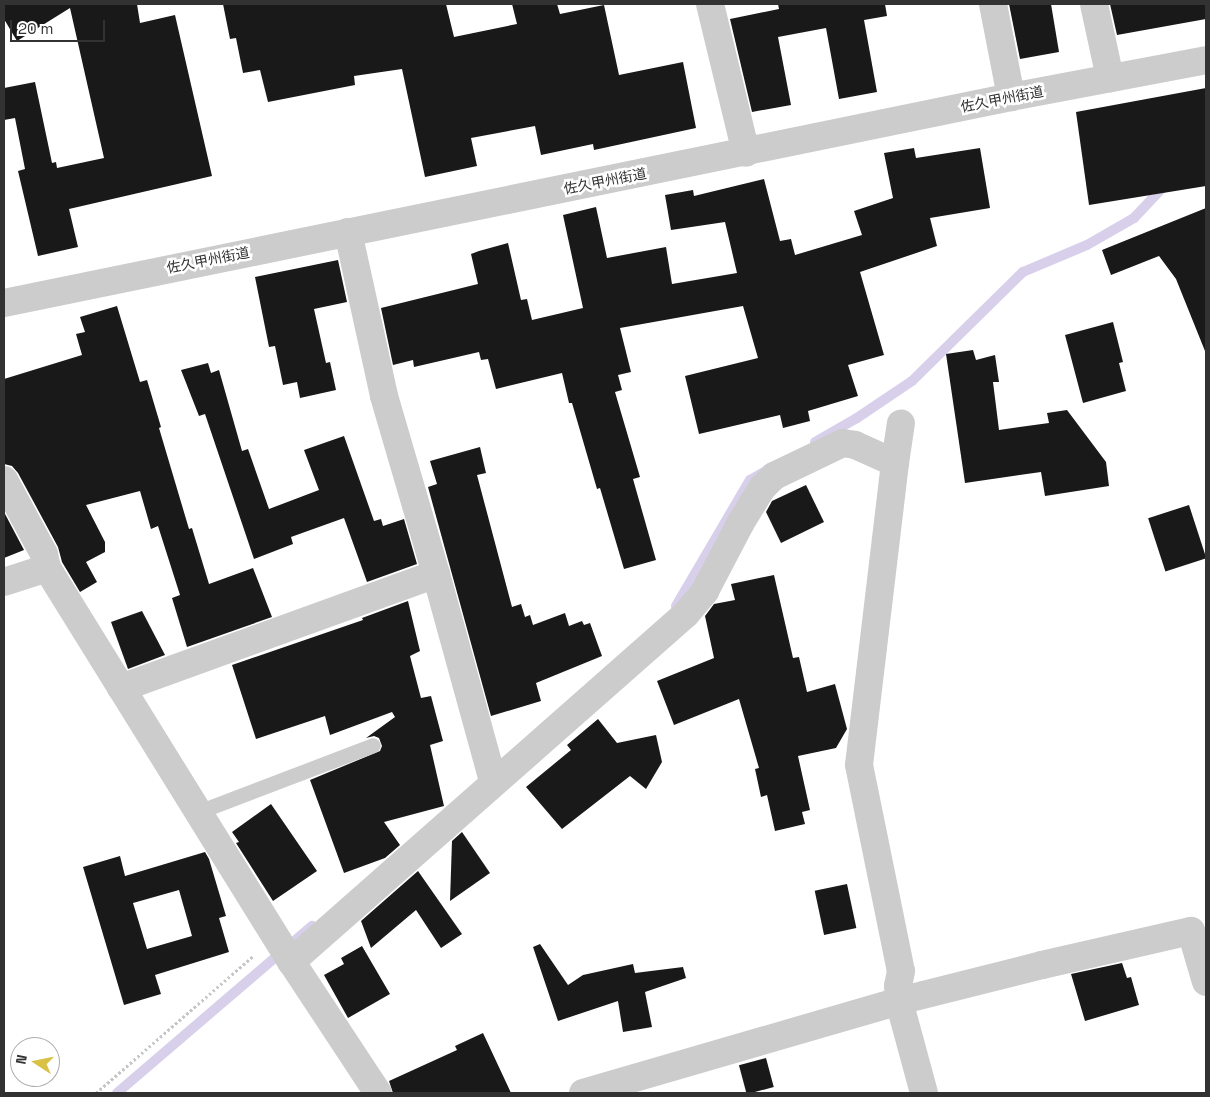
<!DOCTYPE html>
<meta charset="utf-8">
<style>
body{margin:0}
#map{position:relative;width:1210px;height:1097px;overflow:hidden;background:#fff;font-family:"Space Grotesk","Noto Sans JP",sans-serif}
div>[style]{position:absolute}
.stream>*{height:10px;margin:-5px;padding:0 5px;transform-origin:5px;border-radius:5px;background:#d8d0eb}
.building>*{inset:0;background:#191919;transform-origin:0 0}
.path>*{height:3px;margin-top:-1.5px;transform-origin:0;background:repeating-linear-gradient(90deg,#c6c6c6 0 2.5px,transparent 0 5px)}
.service>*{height:15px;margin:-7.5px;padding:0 7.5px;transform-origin:7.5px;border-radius:7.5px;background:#ccc}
.minor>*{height:28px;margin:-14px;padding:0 14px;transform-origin:14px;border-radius:14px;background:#ccc}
.tertiary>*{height:28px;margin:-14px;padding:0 14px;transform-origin:14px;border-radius:14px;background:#ccc}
span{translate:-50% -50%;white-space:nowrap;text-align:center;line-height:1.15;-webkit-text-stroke:5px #fff;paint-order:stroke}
.street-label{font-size:14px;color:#323232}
.frame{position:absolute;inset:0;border:5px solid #323232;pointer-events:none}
.north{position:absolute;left:10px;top:1037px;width:50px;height:50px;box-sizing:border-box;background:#fff;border:1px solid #adadad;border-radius:50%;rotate:281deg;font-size:14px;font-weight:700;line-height:20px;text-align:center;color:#323232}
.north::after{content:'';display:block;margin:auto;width:18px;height:22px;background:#d9c145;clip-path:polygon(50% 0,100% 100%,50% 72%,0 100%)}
.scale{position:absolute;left:10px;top:20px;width:95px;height:22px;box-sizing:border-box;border:2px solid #323232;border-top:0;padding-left:6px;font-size:15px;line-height:18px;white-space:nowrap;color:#323232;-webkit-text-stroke:4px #fff;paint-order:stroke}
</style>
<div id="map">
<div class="stream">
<i style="left:815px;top:442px;width:48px;rotate:-29.7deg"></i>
<i style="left:857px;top:418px;width:66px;rotate:-33.9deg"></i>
<i style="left:912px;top:381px;width:156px;rotate:-44.5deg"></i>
<i style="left:1023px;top:272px;width:69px;rotate:-22.9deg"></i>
<i style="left:1087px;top:245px;width:54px;rotate:-29.9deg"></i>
<i style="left:1134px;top:218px;width:47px;rotate:-46.7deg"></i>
<i style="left:676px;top:606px;width:146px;rotate:-59.6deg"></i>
<i style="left:750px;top:480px;width:16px;rotate:-30deg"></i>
<i style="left:117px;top:1093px;width:257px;rotate:-40.6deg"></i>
</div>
<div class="building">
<i style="clip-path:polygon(4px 4px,137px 4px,140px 23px,175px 15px,212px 176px,69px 209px,78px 247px,38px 256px,18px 171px,25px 169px,15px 118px,4px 120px,4px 88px,35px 82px,52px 163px,56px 162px,57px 168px,104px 158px,70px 8px,17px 41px,4px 19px)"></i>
<i style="clip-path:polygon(223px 4px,446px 4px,454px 37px,517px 24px,512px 4px,557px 4px,560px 14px,604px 5px,619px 75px,683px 62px,696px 128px,594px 150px,593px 144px,541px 155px,535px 126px,471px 138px,477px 166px,425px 177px,402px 69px,354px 76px,355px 85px,268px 102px,260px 70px,243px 73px,236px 38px,230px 39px)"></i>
<i style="clip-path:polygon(778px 4px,885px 4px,887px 16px,864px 20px,877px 92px,839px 99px,826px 28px,778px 37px,791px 105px,752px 112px,730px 19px,779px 9px)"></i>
<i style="clip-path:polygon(1009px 4px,1051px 4px,1059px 52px,1020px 59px)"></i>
<i style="clip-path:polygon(1110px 4px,1206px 4px,1206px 19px,1117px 35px)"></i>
<i style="clip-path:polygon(1206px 88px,1206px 186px,1089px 205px,1076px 112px)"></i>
<i style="clip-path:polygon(914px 148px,916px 158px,980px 148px,990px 208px,930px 218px,937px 246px,860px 272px,884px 355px,848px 365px,858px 396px,808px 411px,810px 421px,783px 428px,780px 415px,699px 434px,685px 376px,758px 358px,743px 306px,620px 328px,631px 372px,618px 375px,622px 390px,615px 392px,640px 477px,633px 479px,656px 560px,624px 569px,600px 488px,597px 489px,572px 403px,569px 403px,562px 373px,496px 389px,488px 359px,481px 360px,479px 352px,414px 367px,413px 360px,393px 365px,381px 308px,478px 284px,471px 254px,479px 251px,508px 243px,521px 300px,527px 299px,532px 320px,583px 308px,563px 215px,596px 207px,607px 258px,666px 247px,672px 284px,737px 273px,725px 222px,671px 230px,665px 195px,693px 190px,694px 196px,764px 179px,780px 241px,791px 239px,795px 255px,862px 235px,854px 211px,893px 198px,884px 153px)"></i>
<i style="clip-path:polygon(1206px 208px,1206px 351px,1205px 351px,1176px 279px,1159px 256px,1111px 275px,1102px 250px)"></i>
<i style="clip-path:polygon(338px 260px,347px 302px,314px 309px,326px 363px,330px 362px,336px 390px,300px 398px,297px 382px,283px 385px,275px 346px,269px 347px,255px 277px)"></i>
<i style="clip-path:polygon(117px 306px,140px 382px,147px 380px,161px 427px,159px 428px,189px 529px,192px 528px,209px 584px,253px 568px,272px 617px,187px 647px,172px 598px,180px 595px,158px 526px,151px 529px,140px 491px,86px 505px,105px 542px,105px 552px,86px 562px,97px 582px,80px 592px,62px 562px,58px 547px,18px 473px,12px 466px,4px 464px,4px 379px,82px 355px,76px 334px,85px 332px,80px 317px)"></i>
<i style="clip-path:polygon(1113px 322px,1123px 362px,1119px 363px,1126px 391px,1083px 403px,1065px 335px)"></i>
<i style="clip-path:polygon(973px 350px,976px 360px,995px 355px,999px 382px,993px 382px,999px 430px,1049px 423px,1047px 413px,1067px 410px,1106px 462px,1109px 486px,1045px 496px,1041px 472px,965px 483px,946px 354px)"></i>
<i style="clip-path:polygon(208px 363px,211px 373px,219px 370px,242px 451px,248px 449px,269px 509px,319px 490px,304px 450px,344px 436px,374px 521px,381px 519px,383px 526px,404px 519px,417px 564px,367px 582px,344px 518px,291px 537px,293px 544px,254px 559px,205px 414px,199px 416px,181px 370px)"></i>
<i style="clip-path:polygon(480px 447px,486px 473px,477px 475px,512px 607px,521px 604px,525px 617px,530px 615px,533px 625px,565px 613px,569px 626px,582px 621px,584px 625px,590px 623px,602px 656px,536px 683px,541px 701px,491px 716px,428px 487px,437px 484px,430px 461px)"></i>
<i style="clip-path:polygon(806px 485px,824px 522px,781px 543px,766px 512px,772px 501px)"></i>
<i style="left:1189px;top:505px;width:56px;height:43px;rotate:72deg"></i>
<i style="clip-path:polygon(4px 512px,24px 550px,4px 558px)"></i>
<i style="clip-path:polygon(774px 575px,793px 658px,799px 657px,807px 692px,835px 684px,847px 729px,836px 748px,798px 756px,810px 810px,802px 812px,805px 824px,775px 831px,767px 795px,761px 797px,755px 769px,759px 768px,739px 699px,674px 725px,657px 681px,714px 658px,705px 616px,714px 604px,735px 600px,731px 584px)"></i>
<i style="clip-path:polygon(408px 601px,420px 651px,410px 656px,421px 698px,431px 696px,443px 741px,430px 745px,444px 806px,384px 822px,400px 845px,385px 858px,344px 873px,310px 780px,380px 751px,382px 746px,379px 738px,374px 736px,366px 738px,395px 717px,392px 712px,330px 735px,325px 716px,256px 739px,232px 665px,363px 620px,362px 618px)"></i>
<i style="clip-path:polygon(142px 611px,165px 655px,128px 669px,111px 622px)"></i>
<i style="clip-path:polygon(598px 719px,617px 743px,656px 735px,662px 762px,646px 789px,630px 776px,562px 829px,526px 787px,571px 750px,567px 745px)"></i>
<i style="clip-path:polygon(271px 804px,317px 871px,273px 901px,236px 843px,239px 842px,232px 832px)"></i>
<i style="clip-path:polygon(462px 832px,490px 873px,450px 901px,452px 841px)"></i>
<i style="clip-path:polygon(evenodd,205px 852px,209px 859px,226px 916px,219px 918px,229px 952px,155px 975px,161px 994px,124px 1005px,83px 867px,120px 856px,125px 876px,205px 852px,179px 890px,192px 936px,147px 949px,133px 903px,179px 890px)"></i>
<i style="clip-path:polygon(418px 871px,462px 934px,441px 948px,416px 910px,371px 948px,361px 921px)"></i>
<i style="left:847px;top:884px;width:45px;height:33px;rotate:78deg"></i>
<i style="clip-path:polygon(540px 944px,568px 985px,583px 975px,633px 964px,635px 973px,683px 967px,686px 978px,645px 992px,652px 1027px,623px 1032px,618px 1001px,558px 1021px,533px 947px)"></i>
<i style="clip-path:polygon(362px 946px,390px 994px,348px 1018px,324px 975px,344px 964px,341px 958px)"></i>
<i style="clip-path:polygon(1122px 963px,1127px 978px,1131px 977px,1139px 1005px,1085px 1021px,1071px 974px)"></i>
<i style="clip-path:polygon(483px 1033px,511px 1093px,393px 1093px,389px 1081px,457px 1050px,455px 1046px)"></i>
<i style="left:766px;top:1058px;width:30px;height:28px;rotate:75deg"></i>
</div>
<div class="path">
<i style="left:96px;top:1093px;width:208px;rotate:-41.1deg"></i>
</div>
<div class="service">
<i style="left:198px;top:812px;width:187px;rotate:-20.9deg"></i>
</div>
<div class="minor">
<i style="left:710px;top:4px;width:153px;rotate:76.4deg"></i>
<i style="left:993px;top:4px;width:95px;rotate:79deg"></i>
<i style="left:1094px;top:4px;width:76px;rotate:77.8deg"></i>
<i style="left:348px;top:232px;width:168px;rotate:77.6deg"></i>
<i style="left:384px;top:396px;width:185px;rotate:73.7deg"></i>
<i style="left:436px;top:574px;width:212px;rotate:74.6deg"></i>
<i style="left:492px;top:778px;width:4px;rotate:45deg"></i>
<i style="left:895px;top:463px;width:40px;rotate:-81.5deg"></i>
<i style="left:4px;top:480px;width:84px;rotate:61.6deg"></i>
<i style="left:44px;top:554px;width:14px;rotate:78deg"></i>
<i style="left:47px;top:568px;width:455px;rotate:58.2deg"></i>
<i style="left:287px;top:955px;width:165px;rotate:56.6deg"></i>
<i style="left:4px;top:582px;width:45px;rotate:-18deg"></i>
<i style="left:121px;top:688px;width:335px;rotate:-19.9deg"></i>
<i style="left:291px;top:962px;width:526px;rotate:-41.38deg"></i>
<i style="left:686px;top:614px;width:30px;rotate:-50deg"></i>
<i style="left:705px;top:591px;width:76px;rotate:-62.4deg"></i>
<i style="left:740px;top:524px;width:42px;rotate:-58.6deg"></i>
<i style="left:762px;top:488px;width:17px;rotate:-45deg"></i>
<i style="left:774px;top:476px;width:76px;rotate:-25.6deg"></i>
<i style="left:843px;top:443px;width:12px;rotate:9deg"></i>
<i style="left:855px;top:445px;width:44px;rotate:24.2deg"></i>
<i style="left:895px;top:463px;width:304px;rotate:96.8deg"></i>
<i style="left:859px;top:765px;width:210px;rotate:78.5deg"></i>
<i style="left:901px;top:971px;width:15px;rotate:101deg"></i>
<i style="left:898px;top:986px;width:15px;rotate:86deg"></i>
<i style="left:899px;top:1001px;width:95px;rotate:74.8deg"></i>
<i style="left:583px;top:1093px;width:329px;rotate:-16.2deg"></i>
<i style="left:899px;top:1001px;width:147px;rotate:-14.1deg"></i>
<i style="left:1042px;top:965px;width:153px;rotate:-12.9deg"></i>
<i style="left:1191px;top:931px;width:53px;rotate:73.6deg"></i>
</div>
<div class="tertiary">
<i style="left:4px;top:303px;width:1028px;rotate:-11.56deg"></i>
<i style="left:1011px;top:97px;width:198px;rotate:-10.7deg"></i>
</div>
<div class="street-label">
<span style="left:1002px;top:99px;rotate:-11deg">佐久甲州街道</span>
<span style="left:605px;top:181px;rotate:-11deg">佐久甲州街道</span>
<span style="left:208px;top:260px;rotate:-11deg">佐久甲州街道</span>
</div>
<div class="frame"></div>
<div class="north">N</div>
<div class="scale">20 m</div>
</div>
